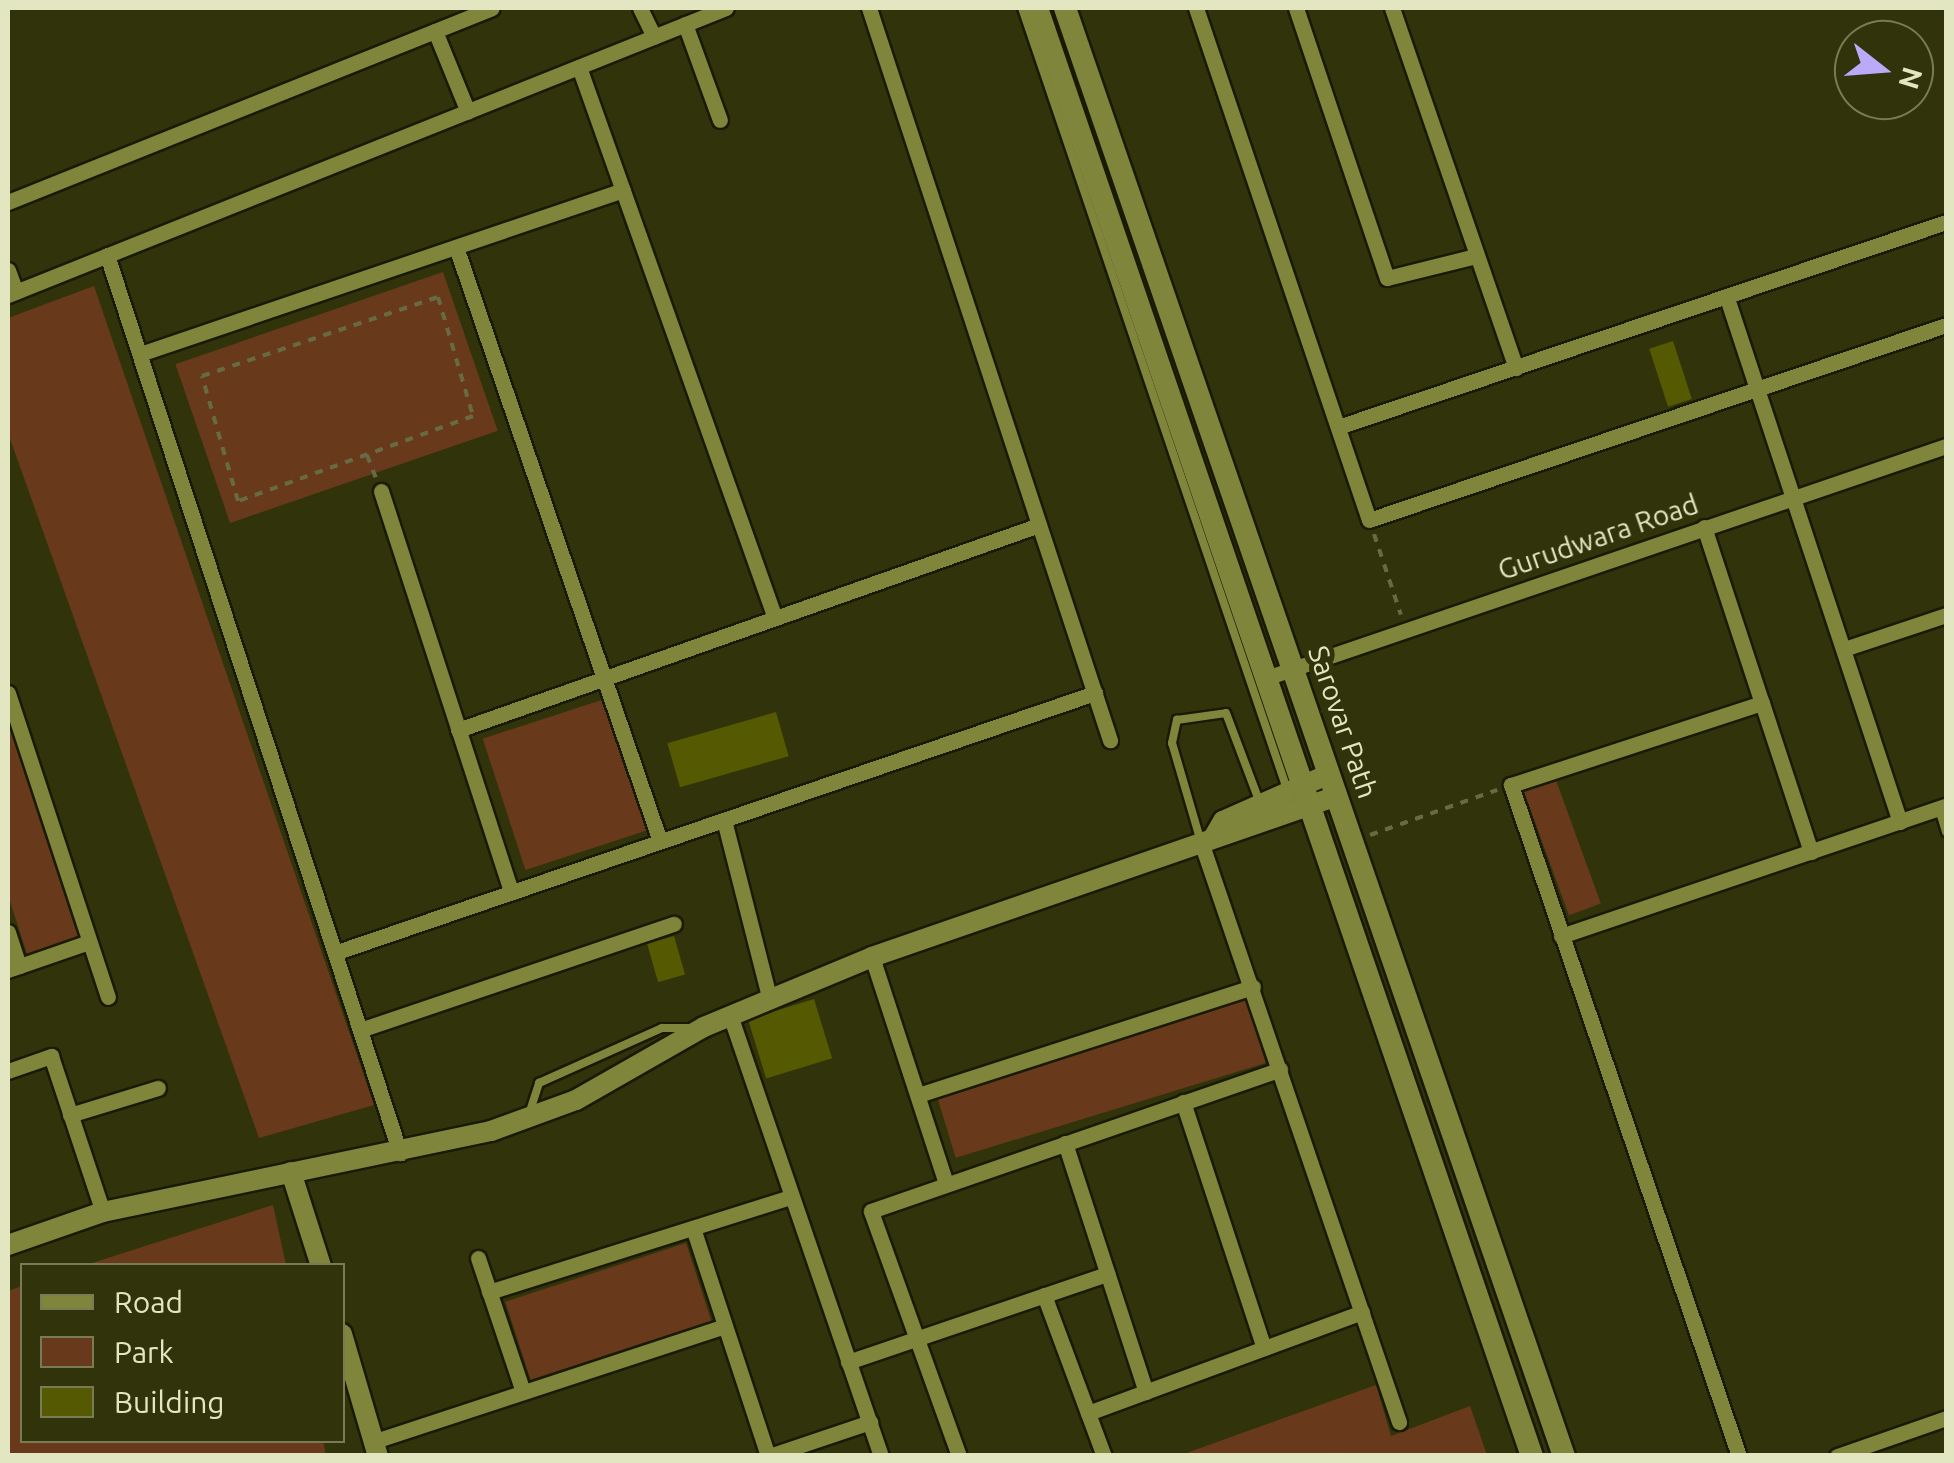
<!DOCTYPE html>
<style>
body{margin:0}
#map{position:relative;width:1954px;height:1463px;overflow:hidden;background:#31340b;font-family:Ubuntu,sans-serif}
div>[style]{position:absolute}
.green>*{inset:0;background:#683a1b;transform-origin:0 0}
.building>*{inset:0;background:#555902;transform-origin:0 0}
.path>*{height:4px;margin-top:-2px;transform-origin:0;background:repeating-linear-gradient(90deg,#676a42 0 8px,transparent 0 16px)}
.roads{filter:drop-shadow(2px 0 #191a04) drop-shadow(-2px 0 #191a04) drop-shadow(0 2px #191a04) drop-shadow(0 -2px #191a04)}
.service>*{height:8px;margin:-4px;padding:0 4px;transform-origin:4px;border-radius:4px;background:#7f853a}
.minor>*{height:15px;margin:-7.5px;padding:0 7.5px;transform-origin:7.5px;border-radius:7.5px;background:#7f853a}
.tertiary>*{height:20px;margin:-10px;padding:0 10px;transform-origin:10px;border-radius:10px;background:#7f853a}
.secondary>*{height:22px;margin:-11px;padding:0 11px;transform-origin:11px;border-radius:11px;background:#7f853a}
span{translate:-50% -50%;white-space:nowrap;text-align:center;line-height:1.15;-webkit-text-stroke:10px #31340b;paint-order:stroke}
.street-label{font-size:28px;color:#e2e7c2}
.frame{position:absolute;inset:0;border:10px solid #e2e7c2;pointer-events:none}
.legend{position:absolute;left:20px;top:1263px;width:325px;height:180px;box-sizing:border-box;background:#31340b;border:2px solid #787c54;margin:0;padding:12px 18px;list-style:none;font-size:30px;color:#e2e7c2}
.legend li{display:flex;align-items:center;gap:20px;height:50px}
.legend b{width:50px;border:2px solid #787c54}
.north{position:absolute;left:1834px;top:20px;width:100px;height:100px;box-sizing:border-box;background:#31340b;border:2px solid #787c54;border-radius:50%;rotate:107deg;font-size:28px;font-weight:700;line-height:40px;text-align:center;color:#e2e7c2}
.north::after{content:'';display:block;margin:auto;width:35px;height:45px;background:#baaaf7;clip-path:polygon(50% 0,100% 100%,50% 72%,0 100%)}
</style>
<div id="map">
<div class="green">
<i style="left:443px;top:272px;width:168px;height:283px;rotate:71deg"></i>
<i style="clip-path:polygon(94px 286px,374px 1105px,259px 1138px,8px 433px,8px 318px)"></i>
<i style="left:614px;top:696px;width:138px;height:138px;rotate:72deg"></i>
<i style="clip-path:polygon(8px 721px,79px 937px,27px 954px,8px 895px)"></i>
<i style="left:1553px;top:772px;width:140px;height:34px;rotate:70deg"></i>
<i style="left:1246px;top:999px;width:67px;height:324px;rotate:73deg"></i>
<i style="clip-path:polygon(273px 1205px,286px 1265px,86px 1265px)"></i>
<i style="left:686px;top:1243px;width:82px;height:190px;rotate:72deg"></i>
<i style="clip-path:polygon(22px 1286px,22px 1440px,323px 1441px,326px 1455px,8px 1455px,8px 1291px)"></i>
<i style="clip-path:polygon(1376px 1385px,1391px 1436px,1470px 1406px,1487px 1455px,1181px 1455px)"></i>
</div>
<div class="building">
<i style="left:1673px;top:341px;width:61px;height:25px;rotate:72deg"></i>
<i style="left:776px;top:712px;width:46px;height:113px;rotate:74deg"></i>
<i style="left:674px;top:936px;width:40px;height:28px;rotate:74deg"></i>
<i style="left:814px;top:999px;width:62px;height:69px;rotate:73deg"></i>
</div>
<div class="path">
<i style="left:438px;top:297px;width:124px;rotate:73.6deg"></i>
<i style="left:473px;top:416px;width:250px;rotate:160.1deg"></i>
<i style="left:238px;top:501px;width:130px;rotate:-106.1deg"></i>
<i style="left:202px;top:376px;width:249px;rotate:-18.5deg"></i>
<i style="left:367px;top:455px;width:25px;rotate:69deg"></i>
<i style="left:1374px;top:534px;width:85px;rotate:71.6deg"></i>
<i style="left:1370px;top:835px;width:135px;rotate:-19.5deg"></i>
<i style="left:1335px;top:1456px;width:3px;rotate:-45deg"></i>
</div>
<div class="roads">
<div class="service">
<i style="left:1022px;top:8px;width:825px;rotate:71.26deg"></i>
<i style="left:1939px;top:809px;width:24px;rotate:73deg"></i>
<i style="left:1201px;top:842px;width:103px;rotate:-106.3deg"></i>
<i style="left:1172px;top:743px;width:24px;rotate:-78deg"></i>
<i style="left:1177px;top:720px;width:49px;rotate:-8.1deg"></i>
<i style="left:1226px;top:713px;width:96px;rotate:69.3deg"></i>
<i style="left:529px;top:1114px;width:33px;rotate:-72deg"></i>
<i style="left:539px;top:1083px;width:135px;rotate:-24.1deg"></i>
<i style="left:662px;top:1028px;width:27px"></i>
</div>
<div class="minor">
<i style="left:640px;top:8px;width:32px;rotate:64deg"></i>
<i style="left:869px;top:8px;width:771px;rotate:71.78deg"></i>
<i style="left:1196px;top:8px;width:540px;rotate:71.33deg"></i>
<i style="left:1369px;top:520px;width:609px;rotate:-18.67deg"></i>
<i style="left:1296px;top:8px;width:285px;rotate:71.4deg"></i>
<i style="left:1387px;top:278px;width:92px;rotate:-13.9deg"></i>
<i style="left:1392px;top:8px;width:381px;rotate:71deg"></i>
<i style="left:685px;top:24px;width:102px;rotate:70deg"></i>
<i style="left:435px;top:31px;width:87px;rotate:67.8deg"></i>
<i style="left:579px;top:67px;width:585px;rotate:70.42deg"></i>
<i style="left:8px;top:202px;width:521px;rotate:-21.84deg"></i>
<i style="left:456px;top:247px;width:628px;rotate:71.05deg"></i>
<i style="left:107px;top:255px;width:945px;rotate:71.93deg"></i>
<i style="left:8px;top:270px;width:23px;rotate:70deg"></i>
<i style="left:8px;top:295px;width:773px;rotate:-21.79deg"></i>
<i style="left:1727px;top:298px;width:552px;rotate:71.73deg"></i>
<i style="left:140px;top:354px;width:510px;rotate:-18.75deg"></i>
<i style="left:1338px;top:427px;width:642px;rotate:-18.63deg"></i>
<i style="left:381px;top:491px;width:422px;rotate:72deg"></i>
<i style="left:1704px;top:527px;width:185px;rotate:71.8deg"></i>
<i style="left:1844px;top:649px;width:108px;rotate:-18.4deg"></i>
<i style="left:1266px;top:678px;width:718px;rotate:-18.84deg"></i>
<i style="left:8px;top:693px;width:320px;rotate:71.8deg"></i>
<i style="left:458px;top:730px;width:616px;rotate:-19.43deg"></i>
<i style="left:724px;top:820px;width:186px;rotate:75.7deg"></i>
<i style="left:1201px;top:842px;width:613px;rotate:71.15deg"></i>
<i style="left:8px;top:932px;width:36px;rotate:72deg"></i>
<i style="left:1561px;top:936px;width:406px;rotate:-18.7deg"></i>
<i style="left:340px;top:951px;width:798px;rotate:-18.87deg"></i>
<i style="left:872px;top:957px;width:238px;rotate:71.9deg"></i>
<i style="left:8px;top:970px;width:86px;rotate:-19.1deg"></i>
<i style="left:731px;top:1018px;width:463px;rotate:71.1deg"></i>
<i style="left:366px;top:1028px;width:325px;rotate:-18.7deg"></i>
<i style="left:8px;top:1071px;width:46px;rotate:-19.2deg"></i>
<i style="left:51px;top:1056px;width:164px;rotate:71.6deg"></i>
<i style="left:918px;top:1095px;width:352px;rotate:-17.9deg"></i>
<i style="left:1183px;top:1102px;width:259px;rotate:71.8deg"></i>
<i style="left:70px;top:1115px;width:92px;rotate:-17.1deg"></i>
<i style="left:1065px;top:1143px;width:262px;rotate:72deg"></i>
<i style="left:693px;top:1228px;width:240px;rotate:71.8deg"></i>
<i style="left:478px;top:1258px;width:141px;rotate:71.4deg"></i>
<i style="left:489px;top:1292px;width:313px;rotate:-17.5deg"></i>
<i style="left:1044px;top:1295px;width:172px;rotate:69.6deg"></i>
<i style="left:848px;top:1362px;width:274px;rotate:-18.8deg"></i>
<i style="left:1088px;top:1413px;width:292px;rotate:-20.2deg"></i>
<i style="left:375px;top:1441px;width:368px;rotate:-18.2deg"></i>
<i style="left:769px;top:1456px;width:107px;rotate:-18.6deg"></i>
<i style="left:959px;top:1456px;width:260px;rotate:-109.8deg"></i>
<i style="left:871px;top:1211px;width:433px;rotate:-19.1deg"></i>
<i style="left:1739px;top:1456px;width:709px;rotate:-108.77deg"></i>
<i style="left:1511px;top:785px;width:264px;rotate:-18.1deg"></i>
<i style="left:1762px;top:703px;width:157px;rotate:71.8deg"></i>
<i style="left:1837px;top:1456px;width:115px;rotate:-19.2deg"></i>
</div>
<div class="tertiary">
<i style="left:1213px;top:838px;width:20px;rotate:-60deg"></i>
<i style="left:1223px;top:821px;width:116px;rotate:-23.9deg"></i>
<i style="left:291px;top:1172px;width:99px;rotate:72.3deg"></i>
<i style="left:8px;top:1245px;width:101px;rotate:-19.2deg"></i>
<i style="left:103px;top:1212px;width:396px;rotate:-11.8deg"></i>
<i style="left:491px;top:1131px;width:90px;rotate:-20deg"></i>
<i style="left:576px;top:1100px;width:147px;rotate:-29.7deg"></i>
<i style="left:704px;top:1027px;width:182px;rotate:-22.6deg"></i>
<i style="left:872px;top:957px;width:492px;rotate:-19.1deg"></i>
<i style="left:342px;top:1334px;width:127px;rotate:73.6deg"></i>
</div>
<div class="secondary">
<i style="left:1037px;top:8px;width:1530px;rotate:71.13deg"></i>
<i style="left:1065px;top:8px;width:1532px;rotate:70.99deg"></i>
</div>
</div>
<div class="street-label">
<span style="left:1598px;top:537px;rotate:-19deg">Gurudwara Road</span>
<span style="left:1343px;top:722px;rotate:71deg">Sarovar Path</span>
</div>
<div class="frame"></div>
<ul class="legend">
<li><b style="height:12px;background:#7f853a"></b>Road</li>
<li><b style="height:28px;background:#683a1b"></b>Park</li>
<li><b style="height:28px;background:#555902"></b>Building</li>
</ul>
<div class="north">N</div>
</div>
